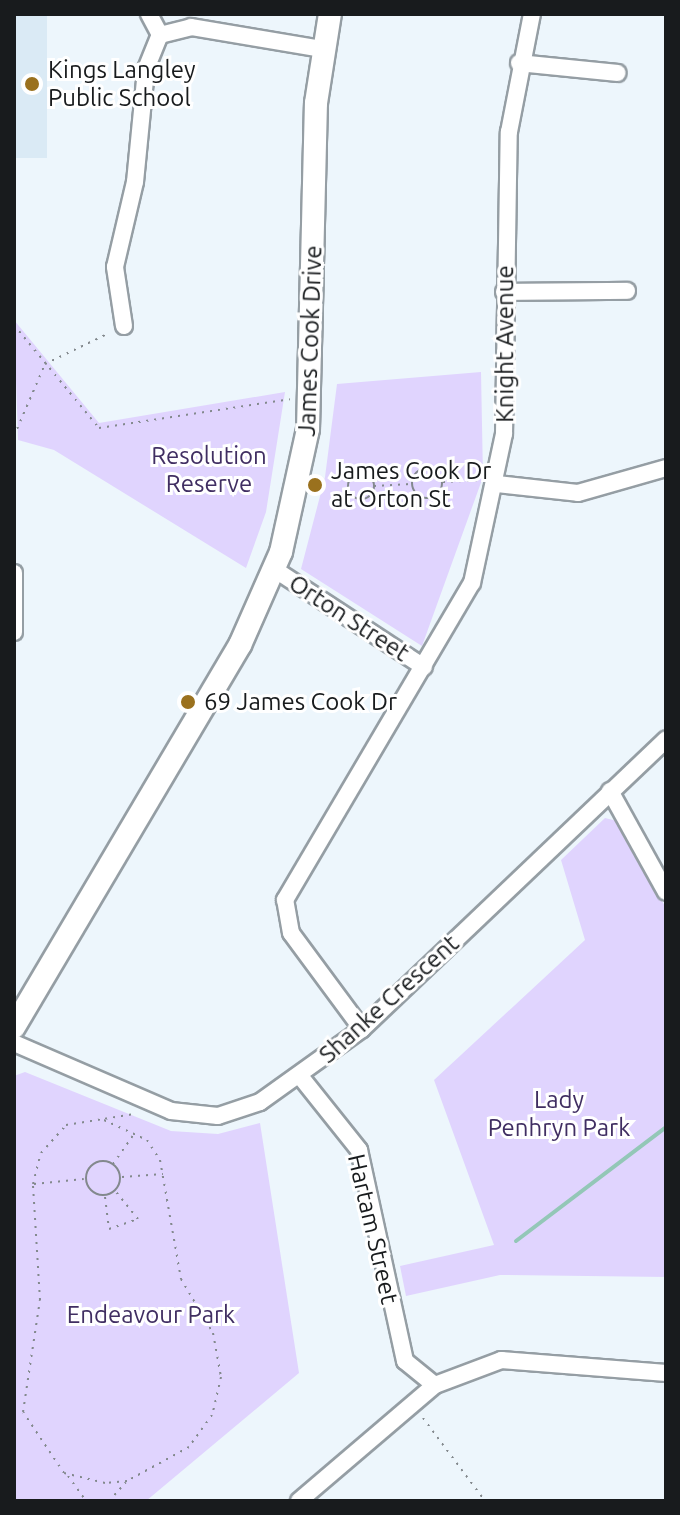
<!DOCTYPE html>
<style>
body{margin:0}
#map{position:relative;width:680px;height:1515px;overflow:hidden;background:#edf6fc;font-family:Ubuntu,sans-serif}
div>[style]{position:absolute}
.built>*{inset:0;background:#daeaf5;transform-origin:0 0}
.green>*{inset:0;background:#e0d4fe}
.stream>*{height:4px;margin:-2px;padding:0 2px;transform-origin:2px;border-radius:2px;background:#93c7b7}
.path>*{height:2px;margin-top:-1px;transform-origin:0;background:repeating-linear-gradient(90deg,#83898d 0 2px,transparent 0 8px)}
.path>.ring{margin:-1px;padding:0;box-sizing:content-box;background:none;border:2px solid #83898d;border-radius:50%}
.roads{filter:drop-shadow(2px 0 #959ea4) drop-shadow(-2px 0 #959ea4) drop-shadow(0 2px #959ea4) drop-shadow(0 -2px #959ea4)}
.street>*{height:16px;margin:-8px;padding:0 8px;transform-origin:8px;border-radius:8px;background:#fff}
.secondary>*{height:22px;margin:-11px;padding:0 11px;transform-origin:11px;border-radius:11px;background:#fff}
.dots>*{width:22px;height:22px;translate:-50% -50%;box-sizing:border-box;border:4px solid #fff;border-radius:50%}
span{translate:-50% -50%;white-space:nowrap;text-align:center;line-height:1.15;-webkit-text-stroke:6px #fff;paint-order:stroke}
.poi-label{font-size:24px;color:#181b1d}
.left{translate:0 -50%;text-align:left}
.street-label{font-size:24px;color:#181b1d}
.park-label{font-size:24px;color:#402e62}
.frame{position:absolute;inset:0;border:16px solid #181b1d;pointer-events:none}
</style>
<div id="map">
<div class="built">
<i style="left:14px;top:14px;width:33px;height:144px"></i>
</div>
<div class="green">
<i style="clip-path:polygon(14px 320px,99px 423px,285px 392px,266px 512px,246px 568px,54px 450px,18px 440px)"></i>
<i style="clip-path:polygon(481px 372px,483px 477px,422px 646px,301px 569px,325px 477px,337px 384px)"></i>
<i style="clip-path:polygon(605px 818px,617px 821px,666px 908px,666px 1277px,500px 1275px,406px 1296px,400px 1266px,494px 1245px,434px 1080px,585px 940px,561px 860px)"></i>
<i style="clip-path:polygon(25px 1072px,171px 1131px,218px 1134px,260px 1123px,299px 1373px,146px 1501px,14px 1501px,14px 1076px)"></i>
</div>
<div class="stream">
<i style="left:516px;top:1241px;width:188px;rotate:-37.2deg"></i>
</div>
<div class="path">
<i style="left:14px;top:325px;width:134px;rotate:50.5deg"></i>
<i style="left:99px;top:428px;width:193px;rotate:-8.6deg"></i>
<i style="left:14px;top:436px;width:78px;rotate:-66.7deg"></i>
<i style="left:45px;top:364px;width:71px;rotate:-25.8deg"></i>
<i class="ring" style="left:412px;top:468px;width:28px;height:28px"></i>
<i class="ring" style="left:348px;top:473px;width:24px;height:24px"></i>
<i style="left:443px;top:482px;width:34px;rotate:-3deg"></i>
<i style="left:374px;top:486px;width:37px;rotate:-3deg"></i>
<i style="left:104px;top:1120px;width:47px;rotate:24.9deg"></i>
<i style="left:147px;top:1140px;width:24px;rotate:57deg"></i>
<i style="left:160px;top:1160px;width:121px;rotate:80deg"></i>
<i style="left:181px;top:1279px;width:63px;rotate:59.3deg"></i>
<i style="left:213px;top:1333px;width:45px;rotate:79.7deg"></i>
<i style="left:221px;top:1377px;width:39px;rotate:103deg"></i>
<i style="left:212px;top:1415px;width:39px;rotate:126deg"></i>
<i style="left:189px;top:1447px;width:71px;rotate:151.3deg"></i>
<i style="left:127px;top:1481px;width:22px;rotate:175deg"></i>
<i style="left:105px;top:1483px;width:42px;rotate:-166.3deg"></i>
<i style="left:64px;top:1473px;width:73px;rotate:-123.9deg"></i>
<i style="left:23px;top:1412px;width:113px;rotate:-81.4deg"></i>
<i style="left:40px;top:1300px;width:116px;rotate:-93.5deg"></i>
<i style="left:33px;top:1184px;width:32px;rotate:-76deg"></i>
<i style="left:41px;top:1153px;width:38px;rotate:-48deg"></i>
<i style="left:66px;top:1125px;width:69px;rotate:-9.2deg"></i>
<i class="ring" style="left:86px;top:1161px;width:32px;height:32px"></i>
<i style="left:113px;top:1164px;width:38px;rotate:-55deg"></i>
<i style="left:122px;top:1177px;width:41px;rotate:-4.2deg"></i>
<i style="left:34px;top:1184px;width:50px;rotate:-5.7deg"></i>
<i style="left:105px;top:1197px;width:32px;rotate:83deg"></i>
<i style="left:109px;top:1229px;width:31px;rotate:-19deg"></i>
<i style="left:138px;top:1219px;width:35px;rotate:-129deg"></i>
<i style="left:423px;top:1418px;width:104px;rotate:53.2deg"></i>
<i style="left:68px;top:1476px;width:31px;rotate:54deg"></i>
<i style="left:109px;top:1501px;width:25px;rotate:-48deg"></i>
</div>
<div class="roads">
<div class="street">
<i style="left:149px;top:14px;width:24px;rotate:62deg"></i>
<i style="left:519px;top:63px;width:99px;rotate:5.8deg"></i>
<i style="left:504px;top:292px;width:123px;rotate:-0.5deg"></i>
<i style="left:124px;top:326px;width:60px;rotate:-98.7deg"></i>
<i style="left:115px;top:267px;width:87px;rotate:-76.8deg"></i>
<i style="left:135px;top:182px;width:114px;rotate:-84.4deg"></i>
<i style="left:146px;top:69px;width:37px;rotate:-68deg"></i>
<i style="left:160px;top:35px;width:32px;rotate:-14deg"></i>
<i style="left:191px;top:27px;width:133px;rotate:9.5deg"></i>
<i style="left:497px;top:484px;width:81px;rotate:6.3deg"></i>
<i style="left:578px;top:493px;width:91px;rotate:-15.9deg"></i>
<i style="left:274px;top:569px;width:179px;rotate:33.2deg"></i>
<i style="left:14px;top:573px;width:59px;rotate:90deg"></i>
<i style="left:610px;top:791px;width:115px;rotate:61deg"></i>
<i style="left:362px;top:1029px;width:119px;rotate:-126.5deg"></i>
<i style="left:291px;top:933px;width:34px;rotate:-100deg"></i>
<i style="left:285px;top:900px;width:368px;rotate:-59.5deg"></i>
<i style="left:472px;top:583px;width:152px;rotate:-77.9deg"></i>
<i style="left:504px;top:434px;width:302px;rotate:-89.1deg"></i>
<i style="left:509px;top:132px;width:120px;rotate:-79deg"></i>
<i style="left:14px;top:1043px;width:171px;rotate:23.4deg"></i>
<i style="left:171px;top:1111px;width:47px;rotate:6.1deg"></i>
<i style="left:218px;top:1116px;width:44px;rotate:-18.4deg"></i>
<i style="left:260px;top:1102px;width:125px;rotate:-35.6deg"></i>
<i style="left:362px;top:1029px;width:420px;rotate:-43.6deg"></i>
<i style="left:300px;top:1076px;width:95px;rotate:51.4deg"></i>
<i style="left:359px;top:1150px;width:216px;rotate:77.7deg"></i>
<i style="left:405px;top:1361px;width:38px;rotate:39deg"></i>
<i style="left:299px;top:1501px;width:179px;rotate:-40.5deg"></i>
<i style="left:435px;top:1385px;width:71px;rotate:-20.7deg"></i>
<i style="left:501px;top:1360px;width:166px;rotate:4.5deg"></i>
</div>
<div class="secondary">
<i style="left:14px;top:1027px;width:444px;rotate:-59.4deg"></i>
<i style="left:240px;top:645px;width:102px;rotate:-66.2deg"></i>
<i style="left:281px;top:552px;width:126px;rotate:-77.6deg"></i>
<i style="left:308px;top:429px;width:326px;rotate:-88.6deg"></i>
<i style="left:316px;top:103px;width:90px;rotate:-81.1deg"></i>
</div>
</div>
<div class="dots">
<i style="left:32px;top:84px;background:#9a711e"></i>
<i style="left:315px;top:485px;background:#9a711e"></i>
<i style="left:188px;top:702px;background:#9a711e"></i>
</div>
<div class="poi-label">
<span class="left" style="left:48px;top:84px">Kings Langley<br>Public School</span>
<span class="left" style="left:331px;top:485px">James Cook Dr<br>at Orton St</span>
<span class="left" style="left:204px;top:702px">69 James Cook Dr</span>
</div>
<div class="street-label">
<span style="left:310px;top:341px;rotate:-88deg">James Cook Drive</span>
<span style="left:505px;top:344px;rotate:-90deg">Knight Avenue</span>
<span style="left:349px;top:618px;rotate:33deg">Orton Street</span>
<span style="left:389px;top:999px;rotate:-42deg">Shanke Crescent</span>
<span style="left:373px;top:1229px;rotate:77deg">Hartam Street</span>
</div>
<div class="park-label">
<span style="left:209px;top:470px">Resolution<br>Reserve</span>
<span style="left:559px;top:1114px">Lady<br>Penhryn Park</span>
<span style="left:151px;top:1315px">Endeavour Park</span>
</div>
<div class="frame"></div>
</div>
